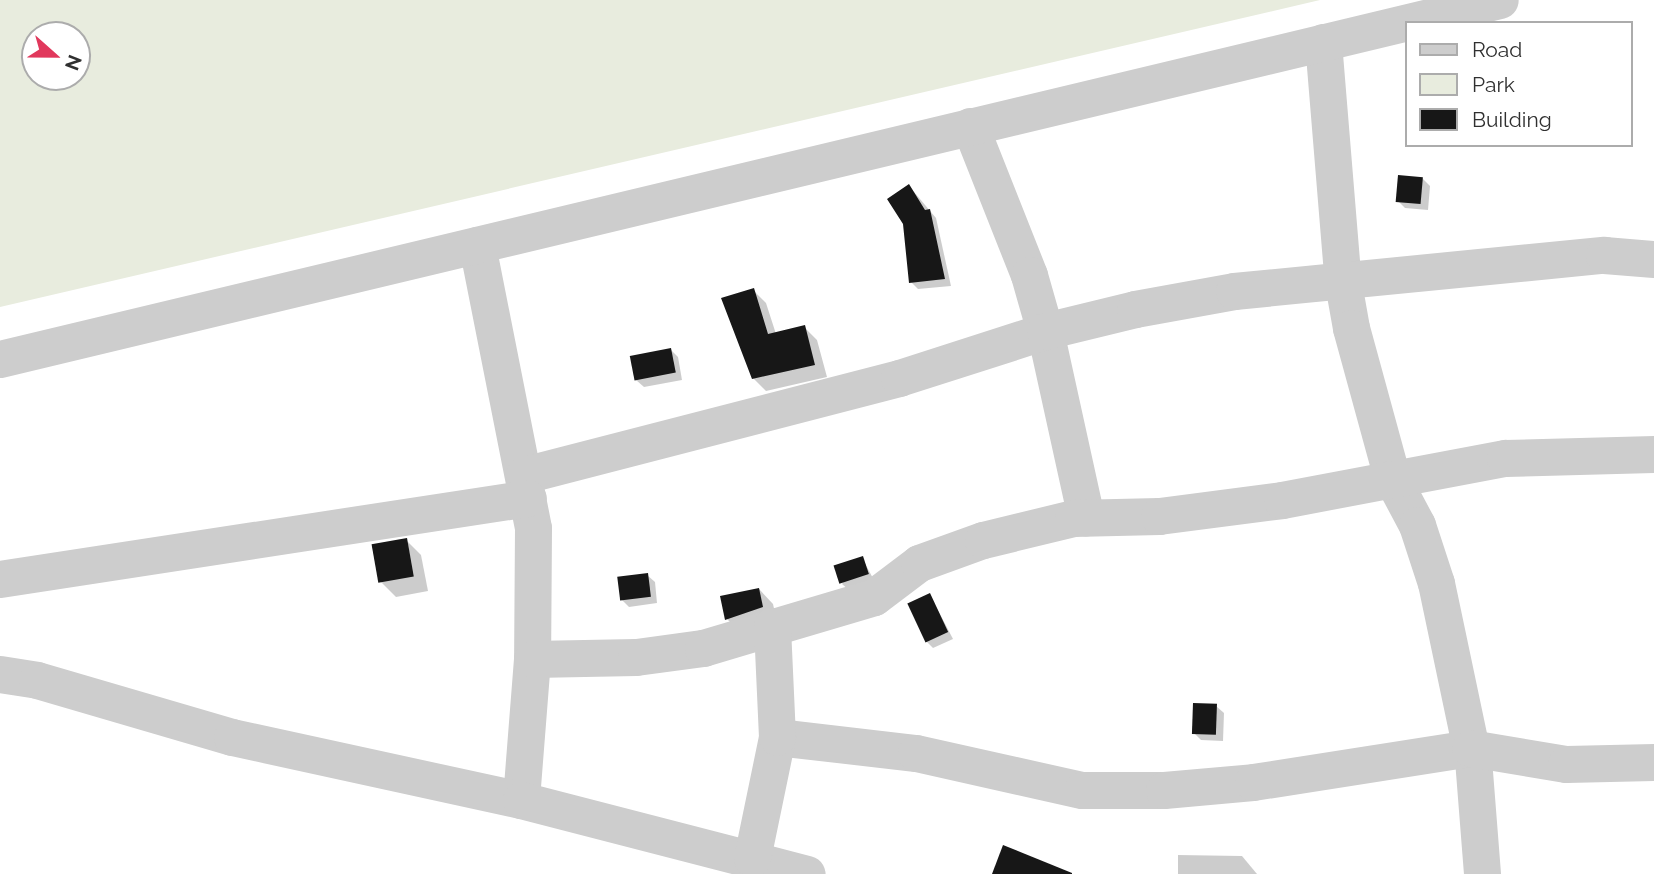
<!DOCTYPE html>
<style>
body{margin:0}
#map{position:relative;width:1654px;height:874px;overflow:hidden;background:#fff;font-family:Raleway,sans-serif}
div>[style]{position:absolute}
.green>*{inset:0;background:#e8ecde}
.shadow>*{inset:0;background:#0003}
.building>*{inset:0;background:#171717;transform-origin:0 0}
.minor>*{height:37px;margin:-18.5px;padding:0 18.5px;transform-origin:18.5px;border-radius:18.5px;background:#cdcdcd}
span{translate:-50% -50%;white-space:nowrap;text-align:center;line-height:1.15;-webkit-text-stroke:7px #fff;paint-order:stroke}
.legend{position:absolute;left:1405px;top:21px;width:228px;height:126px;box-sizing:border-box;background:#fff;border:2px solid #acacac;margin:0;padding:9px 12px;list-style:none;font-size:21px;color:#303030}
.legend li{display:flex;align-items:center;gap:14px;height:35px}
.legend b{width:35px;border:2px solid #acacac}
.north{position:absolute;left:21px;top:21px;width:70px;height:70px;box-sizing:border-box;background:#fff;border:2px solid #acacac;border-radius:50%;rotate:111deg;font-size:19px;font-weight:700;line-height:28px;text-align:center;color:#303030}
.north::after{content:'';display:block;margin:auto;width:24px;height:32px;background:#e1385c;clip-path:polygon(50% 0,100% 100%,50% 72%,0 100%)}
</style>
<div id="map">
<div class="green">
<i style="clip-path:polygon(evenodd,0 0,1320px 0,0 307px,0 0,35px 35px,77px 35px,77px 77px,35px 77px,35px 35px)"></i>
</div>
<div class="shadow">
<i style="clip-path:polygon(1423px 179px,1430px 186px,1428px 210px,1405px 208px,1398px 201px)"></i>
<i style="clip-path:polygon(909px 186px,936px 218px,951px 286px,918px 289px,911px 282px)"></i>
<i style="clip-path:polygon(753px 290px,766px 303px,776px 334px,804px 327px,817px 340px,827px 377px,766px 391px,753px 378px)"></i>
<i style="clip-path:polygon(671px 350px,678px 357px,682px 380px,644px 387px,636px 380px)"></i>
<i style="clip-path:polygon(406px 540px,421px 555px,428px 591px,396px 597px,381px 582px)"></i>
<i style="clip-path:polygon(862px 558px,875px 582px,850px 591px,842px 584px)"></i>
<i style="clip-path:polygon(647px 575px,655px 582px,657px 603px,629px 607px,622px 600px)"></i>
<i style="clip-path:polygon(759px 589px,773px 604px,777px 622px,741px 633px,727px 619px)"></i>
<i style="clip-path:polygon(930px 595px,953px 639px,933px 648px,926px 641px)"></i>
<i style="clip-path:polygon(1216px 706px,1224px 713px,1223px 741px,1201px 740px,1194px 733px)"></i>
<i style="clip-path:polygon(1178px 855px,1242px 856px,1257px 874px,1178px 874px)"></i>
</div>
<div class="building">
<i style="left:1398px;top:175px;width:25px;height:27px;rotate:5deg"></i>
<i style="clip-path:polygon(909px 184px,925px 210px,930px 209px,945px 279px,909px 283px,903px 224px,887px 199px)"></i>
<i style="clip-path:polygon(754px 288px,768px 334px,805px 325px,815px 365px,752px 379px,721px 298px)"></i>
<i style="left:671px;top:348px;width:25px;height:42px;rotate:79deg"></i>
<i style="left:407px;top:538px;width:39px;height:36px;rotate:80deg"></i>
<i style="left:863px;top:556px;width:19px;height:31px;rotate:72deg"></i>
<i style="left:648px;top:573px;width:24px;height:31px;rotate:83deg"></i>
<i style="clip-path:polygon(759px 588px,763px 607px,725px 620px,720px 596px)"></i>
<i style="left:930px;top:593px;width:43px;height:25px;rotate:65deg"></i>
<i style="left:1193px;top:703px;width:24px;height:31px;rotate:2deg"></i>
<i style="clip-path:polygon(1003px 845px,1072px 873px,1072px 874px,992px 874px)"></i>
</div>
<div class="minor">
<i style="left:1323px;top:42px;width:242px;rotate:85.3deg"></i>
<i style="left:1343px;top:283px;width:46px;rotate:79.9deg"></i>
<i style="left:1351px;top:328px;width:156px;rotate:74.7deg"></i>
<i style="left:1392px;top:478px;width:53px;rotate:62deg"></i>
<i style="left:1417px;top:525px;width:61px;rotate:71.9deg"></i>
<i style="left:1436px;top:583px;width:180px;rotate:78.1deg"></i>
<i style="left:1473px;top:759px;width:115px;rotate:85.5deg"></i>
<i style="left:970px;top:126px;width:160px;rotate:68.4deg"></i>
<i style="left:1029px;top:275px;width:58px;rotate:74.1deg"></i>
<i style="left:1045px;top:331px;width:191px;rotate:77.6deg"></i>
<i style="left:477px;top:245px;width:288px;rotate:78.8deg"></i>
<i style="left:533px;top:528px;width:131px;rotate:90.4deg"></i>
<i style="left:532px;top:659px;width:141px;rotate:94.5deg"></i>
<i style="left:0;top:359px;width:1542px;rotate:-13.46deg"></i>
<i style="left:524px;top:475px;width:387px;rotate:-14.5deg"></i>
<i style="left:899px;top:378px;width:153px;rotate:-17.8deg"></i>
<i style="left:1045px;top:331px;width:93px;rotate:-13.7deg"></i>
<i style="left:1135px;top:309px;width:101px;rotate:-10.3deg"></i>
<i style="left:1234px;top:291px;width:372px;rotate:-5.6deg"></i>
<i style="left:1604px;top:255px;width:50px;rotate:4.6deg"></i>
<i style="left:0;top:579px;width:534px;rotate:-8.72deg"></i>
<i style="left:532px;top:659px;width:104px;rotate:-1.1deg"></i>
<i style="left:636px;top:657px;width:68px;rotate:-7.7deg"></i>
<i style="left:703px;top:648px;width:178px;rotate:-16.6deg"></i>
<i style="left:874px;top:597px;width:56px;rotate:-37.1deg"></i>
<i style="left:919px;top:563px;width:68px;rotate:-19.8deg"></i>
<i style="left:983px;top:540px;width:93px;rotate:-13.7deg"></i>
<i style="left:1073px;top:518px;width:86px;rotate:-1.3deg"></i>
<i style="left:1159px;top:516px;width:124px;rotate:-7.4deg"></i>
<i style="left:1282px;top:500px;width:227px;rotate:-10.7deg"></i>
<i style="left:1505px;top:458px;width:149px;rotate:-1.5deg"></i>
<i style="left:0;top:674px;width:37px;rotate:9deg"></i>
<i style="left:37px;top:680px;width:203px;rotate:16.3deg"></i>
<i style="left:232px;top:737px;width:296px;rotate:12.3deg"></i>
<i style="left:521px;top:800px;width:295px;rotate:14.5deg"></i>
<i style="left:777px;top:737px;width:140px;rotate:6.6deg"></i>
<i style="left:916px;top:753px;width:170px;rotate:12.6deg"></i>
<i style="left:1082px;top:790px;width:82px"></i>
<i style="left:1164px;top:790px;width:89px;rotate:-5.1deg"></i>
<i style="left:1253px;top:782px;width:220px;rotate:-8.9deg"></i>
<i style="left:1470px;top:748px;width:97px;rotate:9.5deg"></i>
<i style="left:1566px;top:764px;width:88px;rotate:-1.3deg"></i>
<i style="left:752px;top:858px;width:124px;rotate:-78.3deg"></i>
<i style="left:777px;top:737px;width:111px;rotate:-92.6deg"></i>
</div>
<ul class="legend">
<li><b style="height:9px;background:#cdcdcd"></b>Road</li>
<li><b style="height:19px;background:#e8ecde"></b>Park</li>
<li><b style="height:19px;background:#171717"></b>Building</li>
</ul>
<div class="north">N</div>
</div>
